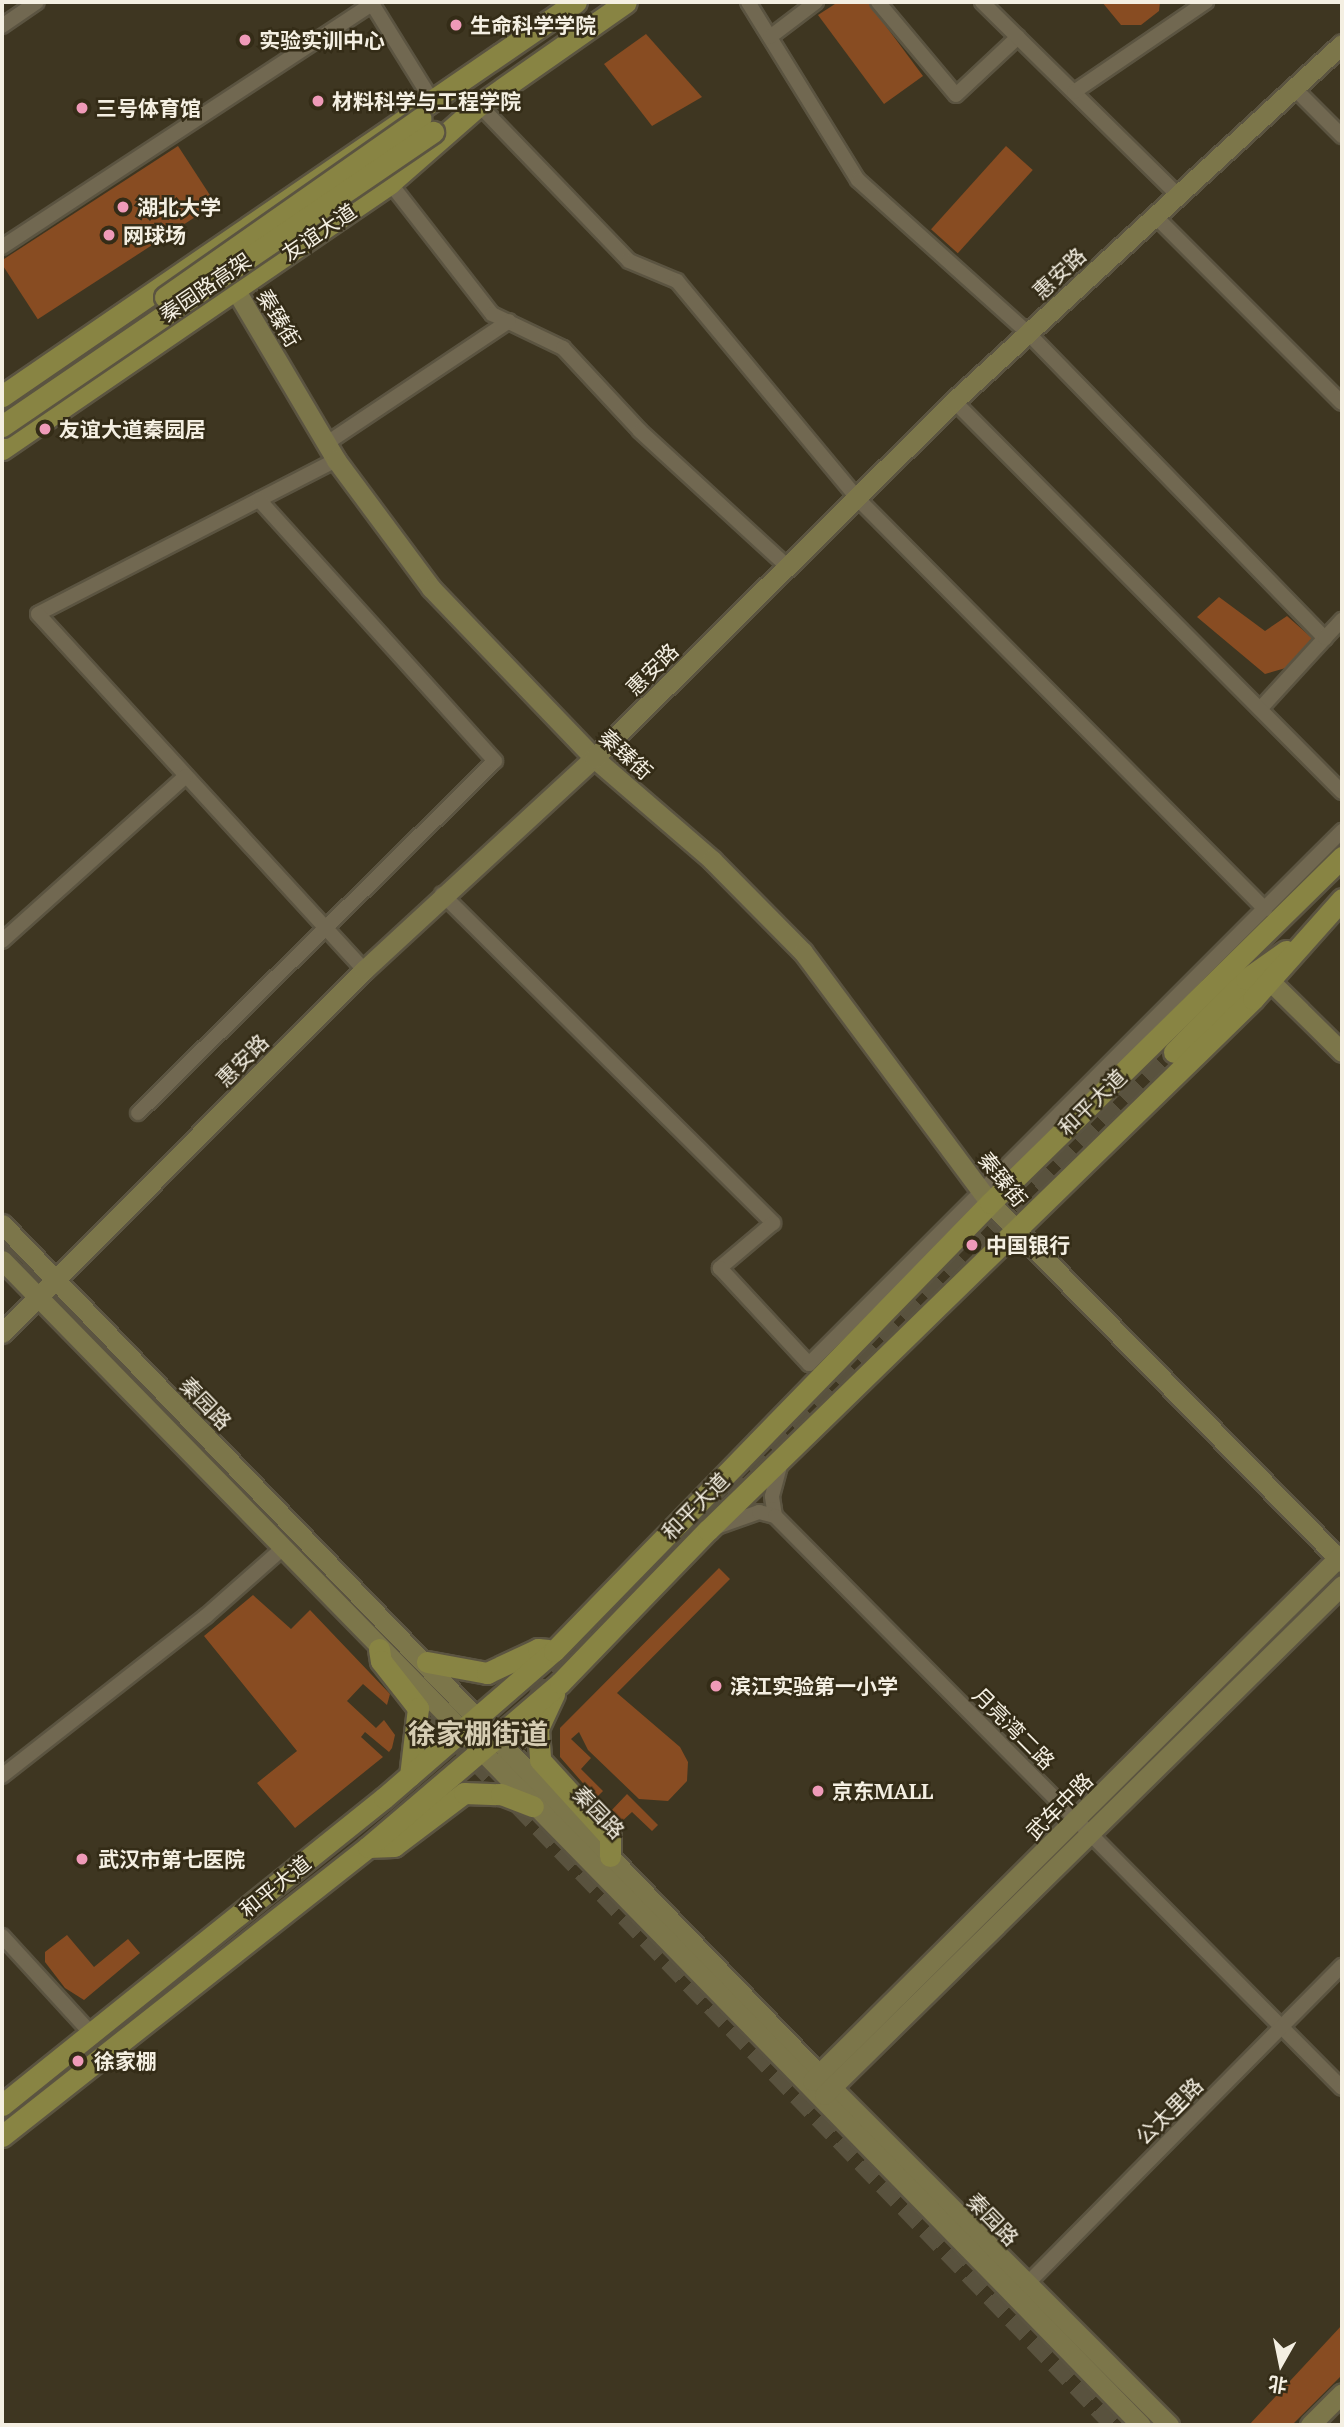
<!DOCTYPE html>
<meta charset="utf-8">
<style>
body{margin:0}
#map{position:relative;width:1344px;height:2427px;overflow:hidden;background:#3e3621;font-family:"PT Serif","Noto Sans SC",serif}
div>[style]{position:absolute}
.green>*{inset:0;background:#884c22;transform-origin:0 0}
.primary-tunnel>*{height:21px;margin-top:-10.5px;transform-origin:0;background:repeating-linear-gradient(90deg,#59523e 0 21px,transparent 0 31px)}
.roads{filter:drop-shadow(2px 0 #5b5441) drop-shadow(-2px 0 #5b5441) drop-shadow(0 2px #5b5441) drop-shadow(0 -2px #5b5441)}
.street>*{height:14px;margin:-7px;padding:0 7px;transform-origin:7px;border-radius:7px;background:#716851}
.secondary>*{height:19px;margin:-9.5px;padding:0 9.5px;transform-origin:9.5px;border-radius:9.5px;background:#7c764a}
.primary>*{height:21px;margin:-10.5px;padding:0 10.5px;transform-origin:10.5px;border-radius:10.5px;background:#888443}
.bridges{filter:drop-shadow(2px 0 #5b5441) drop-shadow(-2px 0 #5b5441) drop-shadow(0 2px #5b5441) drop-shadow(0 -2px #5b5441)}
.primary-bridge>*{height:21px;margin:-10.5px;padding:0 10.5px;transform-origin:10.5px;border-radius:10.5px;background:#888443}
.dots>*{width:19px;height:19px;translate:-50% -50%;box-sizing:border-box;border:4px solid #342c17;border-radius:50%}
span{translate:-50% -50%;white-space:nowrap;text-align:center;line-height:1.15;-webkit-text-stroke:5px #342c17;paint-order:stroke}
.poi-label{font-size:21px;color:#f4efe2;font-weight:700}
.left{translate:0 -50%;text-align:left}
.street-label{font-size:21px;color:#f4efe2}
.district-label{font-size:28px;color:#d6cdb3;font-weight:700}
.frame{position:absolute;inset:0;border:4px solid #f4efe2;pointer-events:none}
.north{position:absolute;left:1246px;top:2329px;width:70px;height:70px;-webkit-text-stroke:5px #342c17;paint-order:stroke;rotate:189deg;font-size:19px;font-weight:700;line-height:28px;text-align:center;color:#f4efe2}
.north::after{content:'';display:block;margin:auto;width:24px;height:32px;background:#f4efe2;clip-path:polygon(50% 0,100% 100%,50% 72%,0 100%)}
</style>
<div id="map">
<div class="green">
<i style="clip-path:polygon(838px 2px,868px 2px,923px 76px,884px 104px,818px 15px)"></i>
<i style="clip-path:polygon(1102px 2px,1160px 2px,1159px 11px,1141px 25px,1121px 25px)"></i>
<i style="clip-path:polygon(646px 34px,702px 97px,652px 126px,604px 64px)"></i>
<i style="left:178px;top:146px;width:69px;height:212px;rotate:57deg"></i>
<i style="left:1006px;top:146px;width:36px;height:112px;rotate:42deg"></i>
<i style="clip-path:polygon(1219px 597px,1265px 631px,1287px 616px,1312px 638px,1289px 667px,1265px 674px,1197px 617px)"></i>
<i style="clip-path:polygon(719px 1568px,730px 1579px,617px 1693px,680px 1747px,688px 1762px,687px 1781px,668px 1801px,639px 1799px,588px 1750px,579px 1732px,571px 1739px,591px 1758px,581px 1769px,603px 1791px,596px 1798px,560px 1757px,560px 1728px)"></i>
<i style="clip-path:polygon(253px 1595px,291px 1629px,310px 1610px,390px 1694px,387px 1705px,363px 1684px,347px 1701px,376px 1728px,384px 1720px,395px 1735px,392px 1748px,389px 1752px,365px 1732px,361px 1737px,383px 1757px,295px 1828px,257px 1783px,297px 1751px,204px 1636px)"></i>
<i style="clip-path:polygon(627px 1794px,658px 1825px,652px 1831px,632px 1812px,620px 1823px,609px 1813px)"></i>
<i style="clip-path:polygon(67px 1935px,94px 1967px,128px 1939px,140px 1953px,84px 2000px,65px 1988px,45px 1962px,45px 1952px)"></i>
<i style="clip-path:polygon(1342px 2325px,1342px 2375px,1292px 2425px,1249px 2425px)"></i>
</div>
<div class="primary-tunnel">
<i style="left:2px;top:1241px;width:236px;rotate:46.5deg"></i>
<i style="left:411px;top:1692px;width:1017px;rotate:46.12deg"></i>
<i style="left:527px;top:1779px;width:52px;rotate:-92.2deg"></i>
<i style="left:525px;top:1727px;width:66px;rotate:-65.8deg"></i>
<i style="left:552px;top:1667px;width:875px;rotate:-44.68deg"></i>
</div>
<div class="roads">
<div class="street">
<i style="left:371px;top:2px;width:112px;rotate:58.2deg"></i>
<i style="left:748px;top:2px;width:209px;rotate:58.3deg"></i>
<i style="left:858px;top:180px;width:229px;rotate:42deg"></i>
<i style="left:1028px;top:333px;width:426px;rotate:45.8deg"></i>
<i style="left:1325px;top:638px;width:96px;rotate:132.5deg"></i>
<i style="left:878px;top:2px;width:121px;rotate:50deg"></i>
<i style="left:956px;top:95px;width:85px;rotate:-43.1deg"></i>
<i style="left:982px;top:2px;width:275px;rotate:44.6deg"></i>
<i style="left:2px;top:26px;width:42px;rotate:-34.4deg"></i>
<i style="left:770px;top:37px;width:58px;rotate:-37.3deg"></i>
<i style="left:1294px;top:88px;width:68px;rotate:45deg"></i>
<i style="left:1074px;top:92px;width:160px;rotate:-34.3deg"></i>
<i style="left:479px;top:105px;width:216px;rotate:46.1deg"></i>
<i style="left:629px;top:261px;width:52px;rotate:22.6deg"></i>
<i style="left:677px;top:281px;width:283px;rotate:50.3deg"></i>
<i style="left:858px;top:499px;width:578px;rotate:45.21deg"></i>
<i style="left:390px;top:183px;width:166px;rotate:52.1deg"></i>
<i style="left:492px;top:314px;width:79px;rotate:25.6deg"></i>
<i style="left:563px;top:348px;width:113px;rotate:47.1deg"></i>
<i style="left:640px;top:431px;width:200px;rotate:42.6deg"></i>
<i style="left:1155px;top:216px;width:264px;rotate:45deg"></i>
<i style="left:2px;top:247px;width:443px;rotate:-33.3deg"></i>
<i style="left:954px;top:401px;width:551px;rotate:45.22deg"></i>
<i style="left:327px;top:443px;width:219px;rotate:-33.8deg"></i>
<i style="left:336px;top:460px;width:335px;rotate:152.7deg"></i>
<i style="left:38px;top:614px;width:483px;rotate:47.5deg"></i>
<i style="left:1325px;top:638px;width:25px;rotate:-47deg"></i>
<i style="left:442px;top:894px;width:467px;rotate:44.8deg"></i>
<i style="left:773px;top:1223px;width:70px;rotate:139.7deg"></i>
<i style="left:720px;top:1268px;width:131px;rotate:47.2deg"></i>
<i style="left:809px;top:1364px;width:754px;rotate:-45deg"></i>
<i style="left:2px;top:941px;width:247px;rotate:-41.9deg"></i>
<i style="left:138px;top:1113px;width:501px;rotate:-44.6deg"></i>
<i style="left:495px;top:761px;width:352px;rotate:-132.1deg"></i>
<i style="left:775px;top:1516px;width:20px;rotate:-99deg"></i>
<i style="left:772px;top:1496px;width:34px;rotate:-75deg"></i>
<i style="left:714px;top:1528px;width:48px;rotate:-19.6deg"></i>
<i style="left:759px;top:1512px;width:16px;rotate:14deg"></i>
<i style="left:775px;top:1516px;width:805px;rotate:45.25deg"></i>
<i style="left:2px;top:1776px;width:259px;rotate:-38.1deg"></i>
<i style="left:206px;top:1616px;width:101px;rotate:-41.4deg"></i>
<i style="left:2px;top:1936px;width:132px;rotate:47.5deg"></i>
<i style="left:1026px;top:2285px;width:449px;rotate:-45.3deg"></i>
</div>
<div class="secondary">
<i style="left:235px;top:289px;width:199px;rotate:59.4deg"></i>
<i style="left:336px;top:460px;width:159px;rotate:53.4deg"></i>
<i style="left:431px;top:588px;width:236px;rotate:46.2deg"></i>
<i style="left:594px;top:758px;width:156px;rotate:40.8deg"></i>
<i style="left:712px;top:860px;width:129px;rotate:45.3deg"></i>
<i style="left:803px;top:952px;width:313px;rotate:53.3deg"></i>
<i style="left:990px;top:1203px;width:503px;rotate:45.56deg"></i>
<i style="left:1270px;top:981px;width:101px;rotate:44.6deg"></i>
<i style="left:2px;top:1224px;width:1197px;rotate:46.15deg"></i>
<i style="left:831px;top:2087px;width:478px;rotate:45deg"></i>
<i style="left:2px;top:1260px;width:1629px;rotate:45.65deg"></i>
<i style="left:2px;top:1333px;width:513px;rotate:-45.08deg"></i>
<i style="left:364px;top:970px;width:313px;rotate:-42.7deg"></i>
<i style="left:594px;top:758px;width:507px;rotate:-44.76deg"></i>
<i style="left:954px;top:401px;width:527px;rotate:-42.62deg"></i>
<i style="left:812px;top:2081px;width:747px;rotate:-44.84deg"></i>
<i style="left:824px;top:2095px;width:727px;rotate:-44.55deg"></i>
<i style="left:1310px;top:2425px;width:45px;rotate:-45deg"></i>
</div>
<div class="primary">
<i style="left:2px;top:396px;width:696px;rotate:-34.47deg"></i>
<i style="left:2px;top:449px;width:470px;rotate:-34.4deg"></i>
<i style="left:390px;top:183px;width:118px;rotate:-41.2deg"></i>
<i style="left:479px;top:105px;width:179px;rotate:-35deg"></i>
<i style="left:1174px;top:1052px;width:103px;rotate:-45.4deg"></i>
<i style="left:1246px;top:979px;width:49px;rotate:-35deg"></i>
<i style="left:379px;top:1649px;width:12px;rotate:81deg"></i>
<i style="left:381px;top:1661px;width:60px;rotate:51.8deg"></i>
<i style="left:418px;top:1708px;width:68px;rotate:96.7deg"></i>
<i style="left:427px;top:1662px;width:61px;rotate:10.4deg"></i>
<i style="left:487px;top:1673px;width:56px;rotate:-25.2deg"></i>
<i style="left:538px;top:1649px;width:10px;rotate:6deg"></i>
<i style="left:554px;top:1694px;width:38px;rotate:115deg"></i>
<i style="left:538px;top:1729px;width:31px;rotate:86deg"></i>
<i style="left:540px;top:1760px;width:104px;rotate:47.7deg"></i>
<i style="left:610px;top:1837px;width:19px;rotate:90deg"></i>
<i style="left:368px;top:1847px;width:26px;rotate:-2deg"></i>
<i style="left:394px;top:1846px;width:88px;rotate:-37.1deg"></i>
<i style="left:464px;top:1793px;width:37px;rotate:2deg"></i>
<i style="left:501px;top:1794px;width:34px;rotate:21deg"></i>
<i style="left:2px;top:2105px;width:490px;rotate:-38.8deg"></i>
<i style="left:384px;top:1798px;width:225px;rotate:-40.9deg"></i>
<i style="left:554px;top:1651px;width:625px;rotate:-45.78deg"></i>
<i style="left:990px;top:1203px;width:494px;rotate:-44.5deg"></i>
<i style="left:2px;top:2136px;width:466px;rotate:-38.3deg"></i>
<i style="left:368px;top:1847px;width:253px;rotate:-40.5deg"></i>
<i style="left:560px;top:1683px;width:213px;rotate:-46deg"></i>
<i style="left:708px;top:1530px;width:761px;rotate:-44.25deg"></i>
<i style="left:1253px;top:999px;width:134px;rotate:-48.3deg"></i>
</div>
</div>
<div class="bridges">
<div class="primary-bridge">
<i style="left:165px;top:297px;width:312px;rotate:-35deg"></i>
<i style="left:2px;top:426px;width:522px;rotate:-34.3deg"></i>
</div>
</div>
<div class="dots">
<i style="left:456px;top:25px;background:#ef9ab8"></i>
<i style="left:245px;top:40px;background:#ef9ab8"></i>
<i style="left:318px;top:101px;background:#ef9ab8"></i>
<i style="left:82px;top:108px;background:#ef9ab8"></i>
<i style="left:123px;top:207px;background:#ef9ab8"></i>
<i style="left:109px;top:235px;background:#ef9ab8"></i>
<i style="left:45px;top:429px;background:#ef9ab8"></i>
<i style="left:972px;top:1245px;background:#ef9ab8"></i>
<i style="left:716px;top:1686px;background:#ef9ab8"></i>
<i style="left:818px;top:1791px;background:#ef9ab8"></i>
<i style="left:82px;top:1859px;background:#ef9ab8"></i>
<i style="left:78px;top:2061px;background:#ef9ab8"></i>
</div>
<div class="poi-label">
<span class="left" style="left:470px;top:25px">生命科学学院</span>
<span class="left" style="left:259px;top:40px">实验实训中心</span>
<span class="left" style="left:332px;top:101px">材料科学与工程学院</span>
<span class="left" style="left:96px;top:108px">三号体育馆</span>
<span class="left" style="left:137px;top:207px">湖北大学</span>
<span class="left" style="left:123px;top:235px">网球场</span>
<span class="left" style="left:59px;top:429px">友谊大道秦园居</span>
<span class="left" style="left:986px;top:1245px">中国银行</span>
<span class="left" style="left:730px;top:1686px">滨江实验第一小学</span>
<span class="left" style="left:832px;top:1791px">京东MALL</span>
<span class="left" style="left:98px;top:1859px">武汉市第七医院</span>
<span class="left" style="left:94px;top:2061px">徐家棚</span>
</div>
<div class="street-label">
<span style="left:319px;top:232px;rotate:-34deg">友谊大道</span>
<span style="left:1059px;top:273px;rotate:-43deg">惠安路</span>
<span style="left:205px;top:287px;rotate:-34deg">秦园路高架</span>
<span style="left:279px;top:318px;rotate:59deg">秦臻街</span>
<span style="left:652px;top:669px;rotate:-45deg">惠安路</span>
<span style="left:626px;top:754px;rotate:42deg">秦臻街</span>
<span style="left:242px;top:1060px;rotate:-45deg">惠安路</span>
<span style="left:1092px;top:1102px;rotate:-44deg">和平大道</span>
<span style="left:1003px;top:1179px;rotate:51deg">秦臻街</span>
<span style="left:206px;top:1403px;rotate:46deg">秦园路</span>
<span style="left:695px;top:1506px;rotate:-45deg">和平大道</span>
<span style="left:1014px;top:1728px;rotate:45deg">月亮湾二路</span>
<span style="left:1059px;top:1806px;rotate:-45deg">武车中路</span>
<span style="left:599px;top:1812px;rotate:46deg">秦园路</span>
<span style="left:275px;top:1886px;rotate:-39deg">和平大道</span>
<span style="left:1169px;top:2111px;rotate:-45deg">公太里路</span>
<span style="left:993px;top:2219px;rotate:46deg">秦园路</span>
</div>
<div class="district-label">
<span style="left:478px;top:1734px">徐家棚街道</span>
</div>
<div class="frame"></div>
<div class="north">北</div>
</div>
